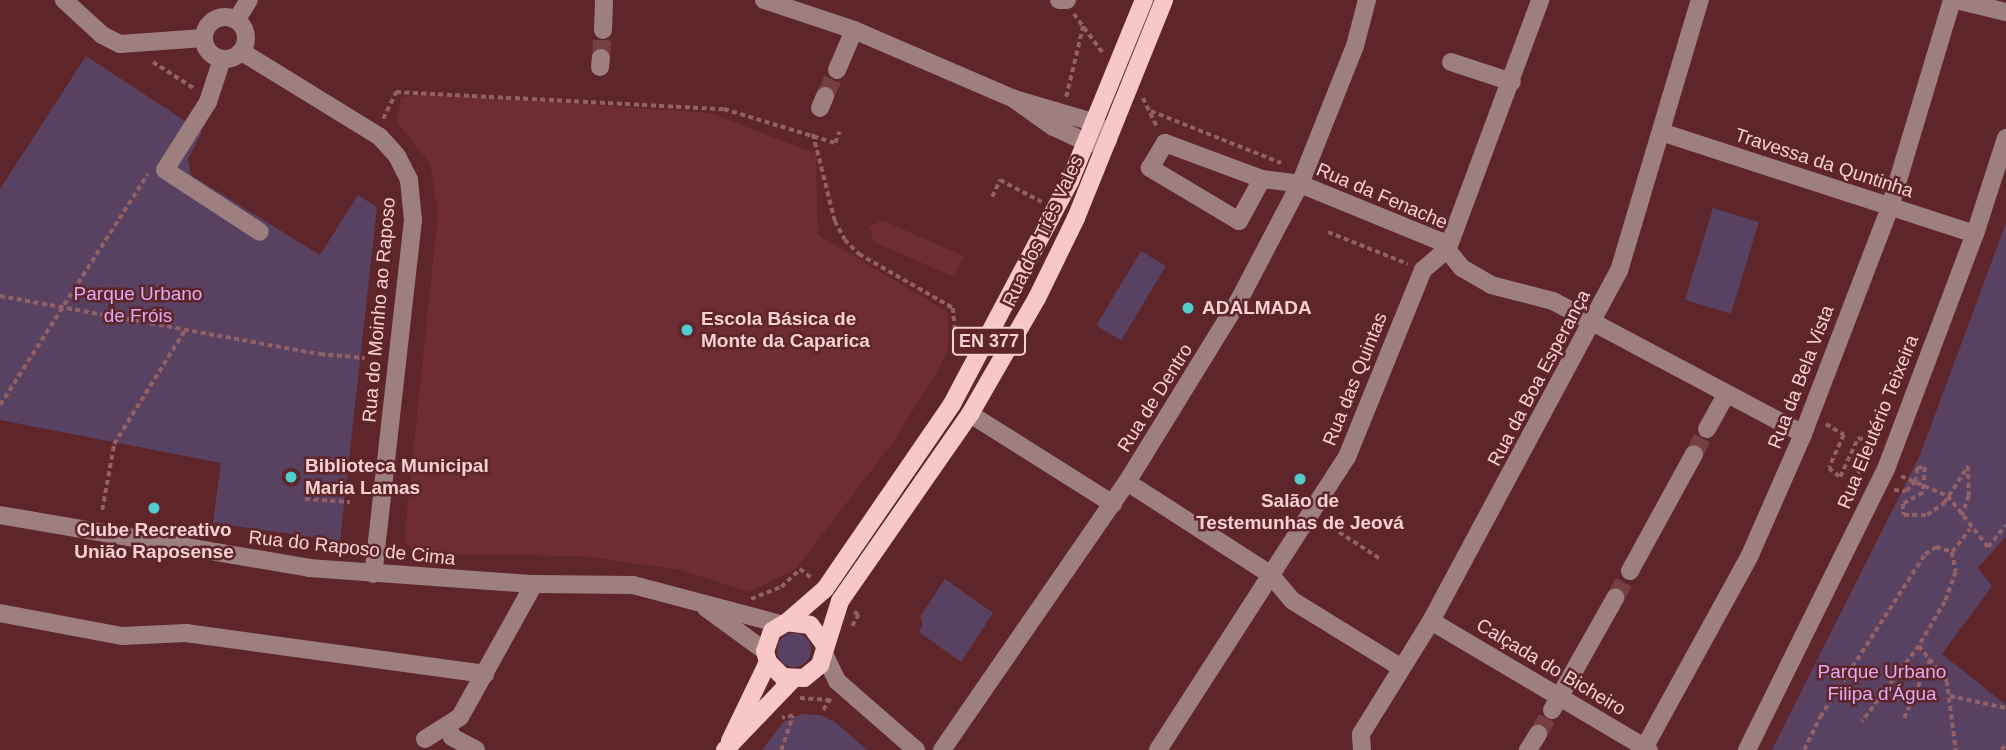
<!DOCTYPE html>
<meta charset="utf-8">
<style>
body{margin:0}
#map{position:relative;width:2006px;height:750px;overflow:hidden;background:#5e252a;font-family:Helvetica,sans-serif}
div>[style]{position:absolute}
.built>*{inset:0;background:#6e2d34}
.green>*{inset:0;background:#584161;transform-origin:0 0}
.round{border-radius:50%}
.minor-tunnel>*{height:18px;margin-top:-9px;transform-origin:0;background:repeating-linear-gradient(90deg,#753f43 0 18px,transparent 0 27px)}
.path>*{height:3.5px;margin-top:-1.75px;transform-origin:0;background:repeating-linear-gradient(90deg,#936165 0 5px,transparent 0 8.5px)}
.minor>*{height:18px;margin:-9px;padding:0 9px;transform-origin:9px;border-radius:9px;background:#9e7f80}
.minor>.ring{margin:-9px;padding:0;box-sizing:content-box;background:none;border:18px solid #9e7f80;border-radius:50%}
.major>*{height:18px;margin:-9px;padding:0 9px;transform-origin:9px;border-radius:9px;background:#f8c7c8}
.dots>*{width:19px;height:19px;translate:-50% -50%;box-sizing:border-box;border:4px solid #5e252a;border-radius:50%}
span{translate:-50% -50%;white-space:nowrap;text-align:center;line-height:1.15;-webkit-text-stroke:5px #5e252a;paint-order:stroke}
.shield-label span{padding:2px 5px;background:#5e252a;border:2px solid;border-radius:5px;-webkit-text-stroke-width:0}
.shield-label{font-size:18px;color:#f6d1d2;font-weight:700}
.street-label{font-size:19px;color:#f6d1d2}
.park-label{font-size:19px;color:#deaaf2}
.poi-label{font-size:19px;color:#f6d1d2;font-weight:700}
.left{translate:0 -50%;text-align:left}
</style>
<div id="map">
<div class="built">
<i style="clip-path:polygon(423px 93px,711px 113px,816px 154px,818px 235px,948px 312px,948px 349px,939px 368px,894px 441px,795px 570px,749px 592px,680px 570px,581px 556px,416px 554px,404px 541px,438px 213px,430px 163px,396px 121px,401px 98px)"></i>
<i style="clip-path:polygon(882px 220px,964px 256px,954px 277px,874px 242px,869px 227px)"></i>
</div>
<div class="green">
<i style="clip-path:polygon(86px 56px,202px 132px,188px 159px,191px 175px,320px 255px,358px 195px,377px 207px,340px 541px,213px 523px,221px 463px,0 420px,0 189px)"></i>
<i style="left:1713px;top:208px;width:48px;height:96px;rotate:17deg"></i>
<i style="clip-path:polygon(2006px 223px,2006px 536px,1978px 568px,1992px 586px,1942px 654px,2006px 705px,2006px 750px,1772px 750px,1920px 455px)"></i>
<i style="left:1141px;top:251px;width:29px;height:87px;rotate:31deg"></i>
<i style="clip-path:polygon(945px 579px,993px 613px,961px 662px,919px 632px,923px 624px,920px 617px)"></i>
<i class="round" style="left:777px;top:633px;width:34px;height:34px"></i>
<i style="clip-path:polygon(802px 714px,821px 715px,835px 722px,867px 750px,762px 750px,783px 722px)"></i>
</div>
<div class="minor-tunnel">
<i style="left:601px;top:58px;width:28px;rotate:-86deg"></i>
<i style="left:825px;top:96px;width:29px;rotate:-65deg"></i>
<i style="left:1694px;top:454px;width:28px;rotate:-63deg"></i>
<i style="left:1615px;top:598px;width:31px;rotate:-61deg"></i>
<i style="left:1538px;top:734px;width:28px;rotate:-60deg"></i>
</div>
<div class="path">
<i style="left:1074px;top:14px;width:49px;rotate:53.4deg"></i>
<i style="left:153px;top:62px;width:50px;rotate:32.7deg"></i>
<i style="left:1066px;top:97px;width:73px;rotate:-76.5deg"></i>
<i style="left:1143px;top:98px;width:34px;rotate:64deg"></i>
<i style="left:1151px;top:111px;width:140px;rotate:21.8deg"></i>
<i style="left:383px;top:119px;width:30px;rotate:-64deg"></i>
<i style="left:396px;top:92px;width:328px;rotate:3deg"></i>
<i style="left:724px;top:109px;width:116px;rotate:17deg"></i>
<i style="left:835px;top:143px;width:12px;rotate:-70deg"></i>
<i style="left:813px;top:134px;width:90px;rotate:75.8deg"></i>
<i style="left:835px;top:221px;width:21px;rotate:62deg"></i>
<i style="left:845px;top:240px;width:20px;rotate:45deg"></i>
<i style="left:859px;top:254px;width:108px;rotate:29.9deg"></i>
<i style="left:953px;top:308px;width:51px;rotate:84.4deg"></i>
<i style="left:992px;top:197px;width:19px;rotate:-65deg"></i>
<i style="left:1000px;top:180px;width:47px;rotate:27.6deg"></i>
<i style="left:1328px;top:232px;width:86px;rotate:21.8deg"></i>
<i style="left:0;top:296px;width:325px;rotate:10.3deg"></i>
<i style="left:320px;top:354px;width:45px;rotate:5.1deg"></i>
<i style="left:0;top:405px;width:274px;rotate:-57.4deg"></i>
<i style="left:1826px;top:424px;width:21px;rotate:31deg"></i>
<i style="left:1844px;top:435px;width:36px;rotate:114deg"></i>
<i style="left:1829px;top:468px;width:14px;rotate:39deg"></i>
<i style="left:1840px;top:477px;width:43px;rotate:-65.2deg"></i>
<i style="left:1858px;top:438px;width:12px;rotate:14deg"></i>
<i style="left:1870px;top:441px;width:22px;rotate:103deg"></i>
<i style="left:1865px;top:462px;width:27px;rotate:121deg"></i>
<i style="left:1851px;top:485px;width:7px;rotate:34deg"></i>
<i style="left:1901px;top:476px;width:51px;rotate:23.1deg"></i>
<i style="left:1948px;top:496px;width:65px;rotate:51.9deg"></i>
<i style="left:1988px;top:547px;width:28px;rotate:-51deg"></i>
<i style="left:1894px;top:490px;width:12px;rotate:5deg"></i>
<i style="left:1906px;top:491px;width:13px;rotate:-45deg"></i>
<i style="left:1915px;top:482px;width:14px;rotate:-82deg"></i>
<i style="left:1917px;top:468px;width:8px;rotate:-7deg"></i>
<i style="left:1925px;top:467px;width:26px;rotate:94deg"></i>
<i style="left:1923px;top:493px;width:23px;rotate:151deg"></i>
<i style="left:1903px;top:504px;width:11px;rotate:85deg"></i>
<i style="left:1904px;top:515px;width:23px"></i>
<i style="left:1927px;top:515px;width:21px;rotate:-35deg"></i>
<i style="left:1944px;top:503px;width:44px;rotate:-57deg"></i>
<i style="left:1968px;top:466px;width:30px;rotate:88deg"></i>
<i style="left:1969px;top:496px;width:21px;rotate:109deg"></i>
<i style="left:305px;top:499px;width:45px;rotate:3.8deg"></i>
<i style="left:102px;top:510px;width:67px;rotate:-79.7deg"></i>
<i style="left:114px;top:444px;width:134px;rotate:-58.1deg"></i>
<i style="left:1325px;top:523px;width:68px;rotate:33deg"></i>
<i style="left:1952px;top:552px;width:29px;rotate:-52deg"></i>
<i style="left:751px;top:599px;width:32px;rotate:-22deg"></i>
<i style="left:781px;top:587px;width:26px;rotate:-43deg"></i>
<i style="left:800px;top:569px;width:16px;rotate:38deg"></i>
<i style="left:852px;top:626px;width:13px;rotate:-61deg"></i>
<i style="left:858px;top:615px;width:5px;rotate:-143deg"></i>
<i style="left:1919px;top:646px;width:45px;rotate:51.3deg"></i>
<i style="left:1947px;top:681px;width:70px;rotate:82.6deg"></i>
<i style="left:1950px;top:696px;width:57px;rotate:12.1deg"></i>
<i style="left:800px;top:698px;width:30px;rotate:4deg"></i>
<i style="left:823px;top:710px;width:17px;rotate:-57deg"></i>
<i style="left:1904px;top:718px;width:67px;rotate:-66.1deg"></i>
<i style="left:781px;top:750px;width:36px;rotate:-71deg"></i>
<i style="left:793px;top:716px;width:11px;rotate:170deg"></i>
<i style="left:1804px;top:750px;width:37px;rotate:-64deg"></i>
<i style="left:1820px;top:717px;width:194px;rotate:-57.2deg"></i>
<i style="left:1925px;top:554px;width:13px;rotate:-32deg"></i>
<i style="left:1936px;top:547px;width:17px;rotate:17deg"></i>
<i style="left:1952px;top:552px;width:20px;rotate:79deg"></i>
<i style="left:1956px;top:572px;width:32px;rotate:110deg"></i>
<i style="left:1945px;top:602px;width:51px;rotate:120.6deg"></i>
<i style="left:1919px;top:646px;width:95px;rotate:126.9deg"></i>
<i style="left:2001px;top:750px;width:8px;rotate:-50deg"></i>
</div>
<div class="minor">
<i style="left:64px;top:0;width:52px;rotate:42.6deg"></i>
<i style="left:102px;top:35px;width:20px;rotate:27deg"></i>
<i style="left:120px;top:44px;width:84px;rotate:-4.1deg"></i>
<i style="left:764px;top:0;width:95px;rotate:18.4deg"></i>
<i style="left:854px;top:30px;width:174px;rotate:23.3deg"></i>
<i style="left:1014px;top:99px;width:85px;rotate:16.3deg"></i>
<i style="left:1096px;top:123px;width:21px;rotate:55deg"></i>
<i style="left:1108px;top:140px;width:20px;rotate:171deg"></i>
<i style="left:1088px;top:143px;width:38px;rotate:-155deg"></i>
<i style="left:1053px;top:127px;width:48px;rotate:-144.3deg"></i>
<i style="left:1059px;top:0;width:8px"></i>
<i style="left:1956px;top:0;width:51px;rotate:13.5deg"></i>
<i class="ring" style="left:204px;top:17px;width:24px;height:24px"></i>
<i style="left:237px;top:19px;width:22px;rotate:-58deg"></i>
<i style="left:603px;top:30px;width:30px;rotate:-88deg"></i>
<i style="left:242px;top:52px;width:162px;rotate:31.6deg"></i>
<i style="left:380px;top:137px;width:25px;rotate:48deg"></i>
<i style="left:397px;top:156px;width:27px;rotate:63deg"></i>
<i style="left:409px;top:180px;width:40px;rotate:84.3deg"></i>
<i style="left:413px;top:220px;width:356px;rotate:96.4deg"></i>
<i style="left:222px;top:59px;width:45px;rotate:108deg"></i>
<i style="left:208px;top:102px;width:80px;rotate:122.3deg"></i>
<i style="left:165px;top:170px;width:113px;rotate:33.1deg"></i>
<i style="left:1451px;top:62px;width:64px;rotate:18.2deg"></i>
<i style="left:600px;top:67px;width:9px;rotate:-84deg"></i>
<i style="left:837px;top:70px;width:43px;rotate:-67deg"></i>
<i style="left:820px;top:108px;width:13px;rotate:-67deg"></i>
<i style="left:1661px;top:132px;width:330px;rotate:18deg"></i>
<i style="left:1262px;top:179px;width:48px;rotate:118.7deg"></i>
<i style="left:1239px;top:221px;width:104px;rotate:-149.2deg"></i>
<i style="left:1150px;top:168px;width:29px;rotate:-59deg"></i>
<i style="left:1165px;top:143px;width:103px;rotate:20.4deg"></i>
<i style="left:1262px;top:179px;width:38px;rotate:7deg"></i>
<i style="left:1300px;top:184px;width:151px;rotate:22.2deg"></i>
<i style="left:1440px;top:241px;width:35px;rotate:51deg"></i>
<i style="left:1462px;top:268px;width:34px;rotate:30deg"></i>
<i style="left:1491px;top:285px;width:64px;rotate:14.5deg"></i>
<i style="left:1553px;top:301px;width:283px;rotate:28deg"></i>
<i style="left:970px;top:414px;width:169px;rotate:32.2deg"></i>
<i style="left:1707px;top:429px;width:39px;rotate:-61deg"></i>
<i style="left:1127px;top:482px;width:170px;rotate:32.8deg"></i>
<i style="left:1270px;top:574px;width:35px;rotate:50deg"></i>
<i style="left:1293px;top:601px;width:126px;rotate:31.7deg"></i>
<i style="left:0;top:515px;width:314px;rotate:9.7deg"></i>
<i style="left:309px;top:568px;width:226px;rotate:4.1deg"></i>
<i style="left:534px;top:584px;width:99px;rotate:0.6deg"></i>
<i style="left:633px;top:585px;width:153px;rotate:14.8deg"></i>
<i style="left:1630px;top:571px;width:133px;rotate:-61.3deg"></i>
<i style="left:706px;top:608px;width:73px;rotate:36.1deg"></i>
<i style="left:0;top:613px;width:124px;rotate:10.7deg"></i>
<i style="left:122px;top:636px;width:64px;rotate:-2.7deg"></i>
<i style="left:186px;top:633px;width:302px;rotate:7.8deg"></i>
<i style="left:1431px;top:621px;width:253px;rotate:30.6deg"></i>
<i style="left:824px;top:654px;width:30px;rotate:64deg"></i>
<i style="left:837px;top:681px;width:105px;rotate:41.1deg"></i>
<i style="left:1552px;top:710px;width:129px;rotate:-60.6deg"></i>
<i style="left:449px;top:728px;width:9px;rotate:72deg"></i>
<i style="left:452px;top:737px;width:27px;rotate:28deg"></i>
<i style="left:425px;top:739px;width:41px;rotate:-32.2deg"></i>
<i style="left:460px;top:717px;width:152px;rotate:-60.9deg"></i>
<i style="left:942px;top:750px;width:326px;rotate:-55.4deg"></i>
<i style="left:1127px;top:482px;width:214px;rotate:-58.4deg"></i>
<i style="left:1239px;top:300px;width:131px;rotate:-62.3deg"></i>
<i style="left:1300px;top:184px;width:149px;rotate:-68.3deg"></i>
<i style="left:1355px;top:46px;width:48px;rotate:-75.4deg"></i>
<i style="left:1158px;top:750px;width:349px;rotate:-57.2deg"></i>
<i style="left:1347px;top:457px;width:202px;rotate:-67.9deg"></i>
<i style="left:1423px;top:270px;width:33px;rotate:-41deg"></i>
<i style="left:1448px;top:248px;width:265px;rotate:-69.6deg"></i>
<i style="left:1362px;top:750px;width:16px;rotate:-94deg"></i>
<i style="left:1361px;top:734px;width:133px;rotate:-58.2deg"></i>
<i style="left:1431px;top:621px;width:397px;rotate:-61.8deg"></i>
<i style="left:1619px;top:271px;width:283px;rotate:-73.4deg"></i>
<i style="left:1528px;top:750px;width:19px;rotate:-58deg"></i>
<i style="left:1643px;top:750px;width:222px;rotate:-61.2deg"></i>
<i style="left:1750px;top:555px;width:132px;rotate:-66.3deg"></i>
<i style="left:1803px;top:434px;width:243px;rotate:-69deg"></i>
<i style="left:1890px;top:207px;width:216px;rotate:-73.3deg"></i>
<i style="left:1747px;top:750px;width:313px;rotate:-63.7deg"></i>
<i style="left:1886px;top:469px;width:251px;rotate:-69.3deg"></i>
<i style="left:1975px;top:234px;width:101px;rotate:-72.1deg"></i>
</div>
<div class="major">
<i style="left:787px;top:622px;width:50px;rotate:-41deg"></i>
<i style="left:825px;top:589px;width:224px;rotate:-55.5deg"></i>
<i style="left:952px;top:404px;width:252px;rotate:-62.1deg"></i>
<i style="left:1070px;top:181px;width:196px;rotate:-67.8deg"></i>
<i style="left:824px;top:644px;width:24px;rotate:-126deg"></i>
<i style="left:810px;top:625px;width:23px;rotate:-173deg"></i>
<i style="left:787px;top:622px;width:17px;rotate:149deg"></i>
<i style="left:772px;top:631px;width:21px;rotate:109deg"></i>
<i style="left:765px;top:651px;width:11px;rotate:75deg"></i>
<i style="left:768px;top:662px;width:21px;rotate:45deg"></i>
<i style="left:783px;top:677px;width:21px;rotate:3deg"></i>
<i style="left:804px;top:678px;width:21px;rotate:-39deg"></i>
<i style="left:820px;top:665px;width:67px;rotate:-72.6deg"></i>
<i style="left:840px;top:601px;width:228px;rotate:-55.2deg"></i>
<i style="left:970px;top:414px;width:134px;rotate:-60deg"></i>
<i style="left:1037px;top:298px;width:89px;rotate:-64deg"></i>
<i style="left:1076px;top:218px;width:235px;rotate:-68deg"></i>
<i style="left:730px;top:741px;width:88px;rotate:-64.3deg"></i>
<i style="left:725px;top:750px;width:98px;rotate:-46.2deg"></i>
</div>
<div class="dots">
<i style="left:1188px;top:308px;background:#52cdcf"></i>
<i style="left:687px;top:330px;background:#52cdcf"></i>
<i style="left:291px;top:477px;background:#52cdcf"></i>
<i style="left:1300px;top:479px;background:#52cdcf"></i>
<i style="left:154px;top:508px;background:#52cdcf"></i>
</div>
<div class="shield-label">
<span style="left:989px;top:341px">EN 377</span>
</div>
<div class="street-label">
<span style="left:1824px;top:163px;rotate:18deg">Travessa da Quntinha</span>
<span style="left:1382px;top:196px;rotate:23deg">Rua da Fenache</span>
<span style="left:1043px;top:231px;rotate:-65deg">Rua dos Três Vales</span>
<span style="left:379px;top:310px;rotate:-85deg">Rua do Moinho ao Raposo</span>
<span style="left:1801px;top:377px;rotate:-69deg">Rua da Bela Vista</span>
<span style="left:1539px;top:378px;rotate:-62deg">Rua da Boa Esperança</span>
<span style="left:1355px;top:379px;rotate:-68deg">Rua das Quintas</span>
<span style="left:1155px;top:398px;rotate:-58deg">Rua de Dentro</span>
<span style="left:1878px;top:422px;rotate:-68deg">Rua Eleutério Teixeira</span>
<span style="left:352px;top:548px;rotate:6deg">Rua do Raposo de Cima</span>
<span style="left:1551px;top:667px;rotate:31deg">Calçada do Bicheiro</span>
</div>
<div class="park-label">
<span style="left:138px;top:305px">Parque Urbano<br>de Fróis</span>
<span style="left:1882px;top:683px">Parque Urbano<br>Filipa d'Água</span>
</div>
<div class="poi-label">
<span class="left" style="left:1202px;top:308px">ADALMADA</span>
<span class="left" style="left:701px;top:330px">Escola Básica de<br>Monte da Caparica</span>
<span class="left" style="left:305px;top:477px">Biblioteca Municipal<br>Maria Lamas</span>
<span style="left:1300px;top:512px">Salão de<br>Testemunhas de Jeová</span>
<span style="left:154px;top:541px">Clube Recreativo<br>União Raposense</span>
</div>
</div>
